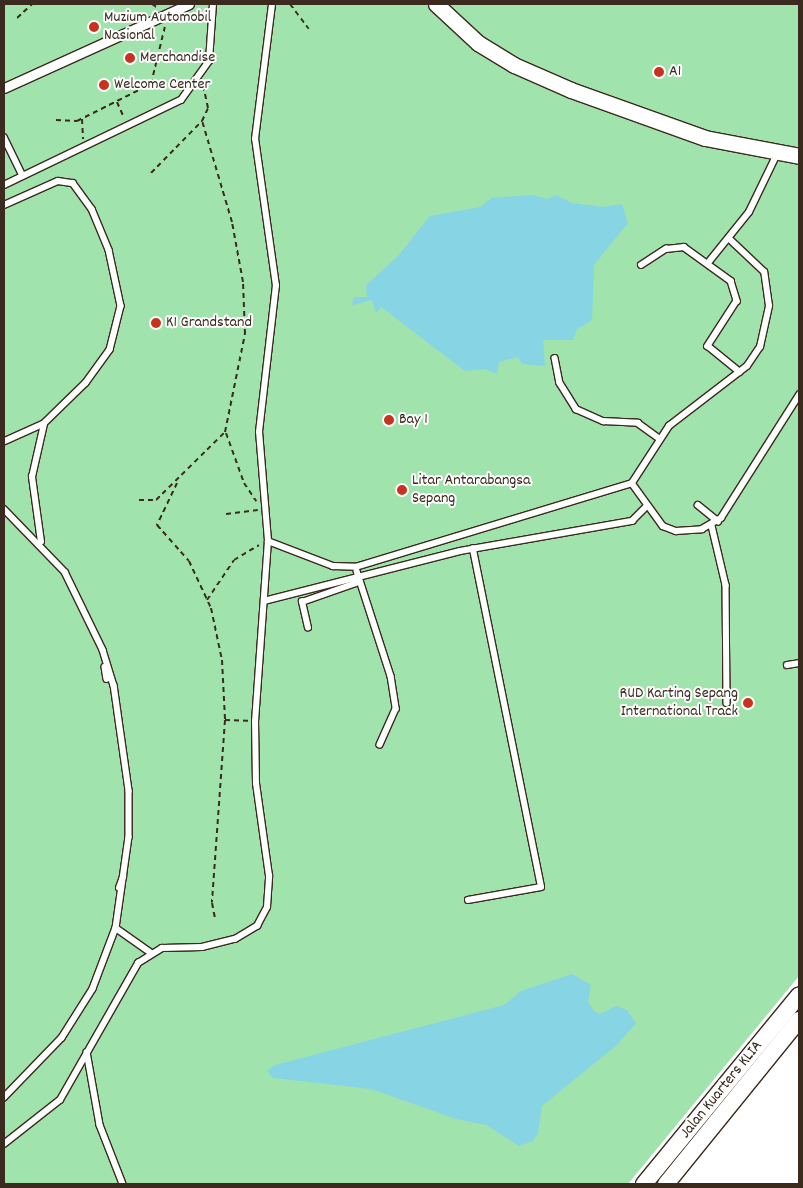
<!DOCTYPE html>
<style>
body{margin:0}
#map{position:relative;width:803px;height:1188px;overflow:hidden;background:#fff;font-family:Dekko,sans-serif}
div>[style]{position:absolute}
.green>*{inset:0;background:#a1e3ac}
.water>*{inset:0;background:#87d4e5}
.path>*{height:2px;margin-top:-1px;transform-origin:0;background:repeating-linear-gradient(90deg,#3b2a1e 0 5px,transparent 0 9px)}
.roads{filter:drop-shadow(1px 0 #3b2a1e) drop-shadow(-1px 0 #3b2a1e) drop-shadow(0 1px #3b2a1e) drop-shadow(0 -1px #3b2a1e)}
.service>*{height:5.5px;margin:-2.75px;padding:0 2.75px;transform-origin:2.75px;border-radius:2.75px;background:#fff}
.pedestrian>*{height:9px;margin:-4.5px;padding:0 4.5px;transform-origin:4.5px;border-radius:4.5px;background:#fff}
.tertiary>*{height:15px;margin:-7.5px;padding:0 7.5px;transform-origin:7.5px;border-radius:7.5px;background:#fff}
.secondary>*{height:16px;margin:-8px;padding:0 8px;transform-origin:8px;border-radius:8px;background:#fff}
.dots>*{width:14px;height:14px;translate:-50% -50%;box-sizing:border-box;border:2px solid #fff;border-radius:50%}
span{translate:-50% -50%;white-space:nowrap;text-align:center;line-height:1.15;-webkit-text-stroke:4px #fff;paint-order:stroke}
.poi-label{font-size:16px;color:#3b2a1e}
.left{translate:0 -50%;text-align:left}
.right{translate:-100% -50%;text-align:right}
.street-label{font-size:16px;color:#3b2a1e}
.frame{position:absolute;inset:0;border:5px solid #3b2a1e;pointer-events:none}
</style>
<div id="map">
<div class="green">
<i style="clip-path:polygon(4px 4px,799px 4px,799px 976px,628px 1184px,4px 1184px)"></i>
</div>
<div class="water">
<i style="clip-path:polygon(532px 195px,548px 199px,556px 195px,572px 203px,603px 207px,622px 204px,628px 223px,594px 265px,592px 320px,577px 329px,573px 340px,543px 340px,545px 366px,522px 364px,518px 357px,499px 362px,497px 374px,485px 369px,465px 371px,381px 307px,376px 313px,372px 300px,352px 305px,354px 297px,367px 297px,366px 285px,398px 256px,430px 216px,480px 207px,491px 198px)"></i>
<i style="clip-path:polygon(572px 974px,591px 985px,588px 1002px,594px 1011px,601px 1014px,616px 1006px,627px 1010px,636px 1023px,617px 1045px,542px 1106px,538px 1133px,533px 1141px,519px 1146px,486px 1125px,456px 1119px,371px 1089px,273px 1078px,267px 1071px,275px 1065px,504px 1005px,521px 991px)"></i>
</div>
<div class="path">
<i style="left:152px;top:4px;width:7px;rotate:34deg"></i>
<i style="left:290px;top:4px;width:31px;rotate:53deg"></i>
<i style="left:17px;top:18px;width:21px;rotate:-43deg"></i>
<i style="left:117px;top:102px;width:17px;rotate:66deg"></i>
<i style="left:82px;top:119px;width:20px;rotate:87deg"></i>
<i style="left:56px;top:120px;width:21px;rotate:3deg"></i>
<i style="left:77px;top:121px;width:83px;rotate:-26.6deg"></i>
<i style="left:151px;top:84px;width:60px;rotate:-76.4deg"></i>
<i style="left:151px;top:173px;width:73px;rotate:-45.6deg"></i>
<i style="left:226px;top:433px;width:53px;rotate:70.2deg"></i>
<i style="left:244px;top:483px;width:22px;rotate:56deg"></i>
<i style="left:177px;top:483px;width:47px;rotate:115.5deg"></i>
<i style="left:157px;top:525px;width:48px;rotate:48.4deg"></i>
<i style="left:189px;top:561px;width:52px;rotate:64.9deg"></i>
<i style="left:211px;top:608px;width:53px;rotate:78.1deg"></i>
<i style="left:222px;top:660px;width:60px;rotate:87.1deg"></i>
<i style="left:225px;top:720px;width:183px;rotate:94.1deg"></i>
<i style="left:212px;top:903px;width:15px;rotate:79deg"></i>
<i style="left:139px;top:500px;width:17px"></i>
<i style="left:156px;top:500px;width:97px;rotate:-44.6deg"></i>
<i style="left:225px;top:432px;width:100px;rotate:-78.5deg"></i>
<i style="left:245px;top:334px;width:52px;rotate:-92.2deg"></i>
<i style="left:243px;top:282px;width:61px;rotate:-100.4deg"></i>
<i style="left:232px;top:222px;width:105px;rotate:-106.5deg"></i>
<i style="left:202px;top:121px;width:14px;rotate:-65deg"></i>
<i style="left:208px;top:108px;width:24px;rotate:-102deg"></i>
<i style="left:226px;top:514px;width:32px;rotate:-7deg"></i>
<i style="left:207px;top:600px;width:48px;rotate:-56deg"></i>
<i style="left:234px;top:560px;width:29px;rotate:-31deg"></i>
<i style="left:225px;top:720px;width:23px;rotate:2deg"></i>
</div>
<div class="roads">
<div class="service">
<i style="left:4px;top:137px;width:43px;rotate:64deg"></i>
<i style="left:4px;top:185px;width:196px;rotate:-25.7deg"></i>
<i style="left:181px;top:100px;width:48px;rotate:-54.3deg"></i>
<i style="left:209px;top:61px;width:57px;rotate:-86deg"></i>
<i style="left:4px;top:205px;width:59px;rotate:-24deg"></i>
<i style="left:58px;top:181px;width:15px;rotate:8deg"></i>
<i style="left:73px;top:183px;width:32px;rotate:54deg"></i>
<i style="left:92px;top:209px;width:44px;rotate:67.5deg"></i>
<i style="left:109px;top:250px;width:57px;rotate:77.9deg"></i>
<i style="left:121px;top:306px;width:45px;rotate:104deg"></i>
<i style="left:110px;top:350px;width:41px;rotate:126deg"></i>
<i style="left:86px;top:383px;width:59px;rotate:135.7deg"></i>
<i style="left:44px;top:424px;width:44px;rotate:155.8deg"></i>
<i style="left:708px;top:263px;width:65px;rotate:-51.2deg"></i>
<i style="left:749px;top:212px;width:64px;rotate:-64.2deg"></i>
<i style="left:641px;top:265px;width:30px;rotate:-33deg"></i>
<i style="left:666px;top:249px;width:18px;rotate:-6deg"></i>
<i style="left:684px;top:247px;width:58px;rotate:35.9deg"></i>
<i style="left:731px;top:281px;width:21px;rotate:73deg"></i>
<i style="left:737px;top:301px;width:54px;rotate:122.8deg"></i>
<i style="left:708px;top:346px;width:41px;rotate:39.1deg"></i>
<i style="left:555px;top:358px;width:25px;rotate:79deg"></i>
<i style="left:560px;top:383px;width:31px;rotate:58deg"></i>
<i style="left:576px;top:409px;width:30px;rotate:24deg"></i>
<i style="left:603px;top:421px;width:35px;rotate:3deg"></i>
<i style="left:638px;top:423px;width:27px;rotate:36deg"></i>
<i style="left:632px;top:483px;width:68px;rotate:-57deg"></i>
<i style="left:669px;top:426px;width:98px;rotate:-37.6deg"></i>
<i style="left:747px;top:366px;width:23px;rotate:-56deg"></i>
<i style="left:760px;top:347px;width:42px;rotate:-77.6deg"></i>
<i style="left:769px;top:306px;width:34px;rotate:-98deg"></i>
<i style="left:764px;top:272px;width:48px;rotate:-136.7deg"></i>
<i style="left:698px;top:505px;width:26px;rotate:39deg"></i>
<i style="left:4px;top:509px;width:88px;rotate:45.9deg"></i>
<i style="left:65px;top:572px;width:87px;rotate:64deg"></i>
<i style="left:103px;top:650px;width:37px;rotate:73deg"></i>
<i style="left:114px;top:685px;width:107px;rotate:81.9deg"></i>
<i style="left:129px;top:791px;width:46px;rotate:90deg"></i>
<i style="left:129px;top:837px;width:92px;rotate:98.1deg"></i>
<i style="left:116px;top:928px;width:65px;rotate:110.7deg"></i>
<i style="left:93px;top:989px;width:58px;rotate:122.3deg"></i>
<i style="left:62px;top:1038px;width:83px;rotate:134deg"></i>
<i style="left:712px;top:526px;width:61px;rotate:76.7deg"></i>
<i style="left:726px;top:585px;width:118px;rotate:89.5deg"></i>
<i style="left:268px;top:541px;width:70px;rotate:21deg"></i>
<i style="left:333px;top:566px;width:23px;rotate:2deg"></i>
<i style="left:356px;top:567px;width:288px;rotate:-16.9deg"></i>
<i style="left:632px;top:483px;width:53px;rotate:54.2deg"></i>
<i style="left:663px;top:526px;width:14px;rotate:21deg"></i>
<i style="left:676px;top:531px;width:26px;rotate:-4deg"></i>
<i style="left:702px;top:529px;width:22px;rotate:-30deg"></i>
<i style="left:721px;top:518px;width:146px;rotate:-57.6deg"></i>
<i style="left:41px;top:542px;width:66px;rotate:-97.9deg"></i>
<i style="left:32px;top:477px;width:54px;rotate:-77.2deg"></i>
<i style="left:357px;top:571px;width:110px;rotate:72.1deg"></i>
<i style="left:391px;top:676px;width:33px;rotate:81deg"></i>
<i style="left:396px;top:709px;width:39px;rotate:114deg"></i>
<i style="left:264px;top:601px;width:202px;rotate:-14.3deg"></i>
<i style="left:460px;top:551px;width:175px;rotate:-9.9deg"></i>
<i style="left:632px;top:521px;width:21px;rotate:-45deg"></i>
<i style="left:308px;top:628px;width:27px;rotate:-103deg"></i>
<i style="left:302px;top:602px;width:60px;rotate:-19.3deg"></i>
<i style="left:787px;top:665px;width:12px;rotate:-9deg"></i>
<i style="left:105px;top:667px;width:12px;rotate:81deg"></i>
<i style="left:119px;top:888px;width:12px;rotate:-70deg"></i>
<i style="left:468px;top:900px;width:74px;rotate:-10.1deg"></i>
<i style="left:541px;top:887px;width:345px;rotate:-101.4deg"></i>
<i style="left:116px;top:928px;width:42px;rotate:35.2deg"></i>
<i style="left:87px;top:1052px;width:74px;rotate:79.9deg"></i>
<i style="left:100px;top:1125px;width:63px;rotate:68.7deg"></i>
<i style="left:4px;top:1144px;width:71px;rotate:-38.2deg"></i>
<i style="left:60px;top:1100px;width:158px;rotate:-60.3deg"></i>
<i style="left:138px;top:963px;width:28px;rotate:-32deg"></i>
<i style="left:162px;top:948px;width:40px;rotate:-1.4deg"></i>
<i style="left:202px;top:947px;width:34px;rotate:-14deg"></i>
<i style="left:235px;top:939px;width:26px;rotate:-31deg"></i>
<i style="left:257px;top:926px;width:21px;rotate:-62deg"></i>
<i style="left:267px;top:907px;width:31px;rotate:-86deg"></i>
<i style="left:269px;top:876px;width:93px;rotate:-98deg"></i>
<i style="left:256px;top:784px;width:62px;rotate:-90.9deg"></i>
<i style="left:255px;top:722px;width:181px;rotate:-85.9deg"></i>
<i style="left:268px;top:541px;width:109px;rotate:-94.7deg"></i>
<i style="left:259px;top:432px;width:147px;rotate:-83.4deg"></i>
<i style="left:276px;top:286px;width:148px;rotate:-98.1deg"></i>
<i style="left:255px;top:139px;width:136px;rotate:-82.8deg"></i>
</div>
<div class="pedestrian">
<i style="left:4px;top:88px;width:203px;rotate:-24.4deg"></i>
</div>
<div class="tertiary">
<i style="left:436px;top:4px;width:57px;rotate:42.9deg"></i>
<i style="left:478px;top:43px;width:42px;rotate:31.4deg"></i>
<i style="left:514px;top:65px;width:62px;rotate:23.7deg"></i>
<i style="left:571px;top:90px;width:142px;rotate:19.7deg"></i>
<i style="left:705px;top:138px;width:96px;rotate:10.8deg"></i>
</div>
<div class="secondary">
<i style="left:644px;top:1184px;width:244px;rotate:-50.6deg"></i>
<i style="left:666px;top:1184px;width:211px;rotate:-51deg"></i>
</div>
</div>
<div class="dots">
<i style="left:94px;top:27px;background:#c8321e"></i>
<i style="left:130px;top:58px;background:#c8321e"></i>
<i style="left:659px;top:72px;background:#c8321e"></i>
<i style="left:104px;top:85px;background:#c8321e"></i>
<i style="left:156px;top:323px;background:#c8321e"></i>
<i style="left:389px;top:420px;background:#c8321e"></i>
<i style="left:402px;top:490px;background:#c8321e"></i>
<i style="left:748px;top:703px;background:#c8321e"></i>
</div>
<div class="poi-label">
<span class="left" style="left:104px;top:27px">Muzium Automobil<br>Nasional</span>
<span class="left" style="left:140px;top:58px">Merchandise</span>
<span class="left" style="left:669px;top:72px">A1</span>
<span class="left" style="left:114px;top:85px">Welcome Center</span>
<span class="left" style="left:166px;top:323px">K1 Grandstand</span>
<span class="left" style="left:399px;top:420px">Bay 1</span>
<span class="left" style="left:412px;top:490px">Litar Antarabangsa<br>Sepang</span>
<span class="right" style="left:738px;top:703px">RUD Karting Sepang<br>International Track</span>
</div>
<div class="street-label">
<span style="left:722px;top:1090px;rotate:-51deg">Jalan Kuarters KLIA</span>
</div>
<div class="frame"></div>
</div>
